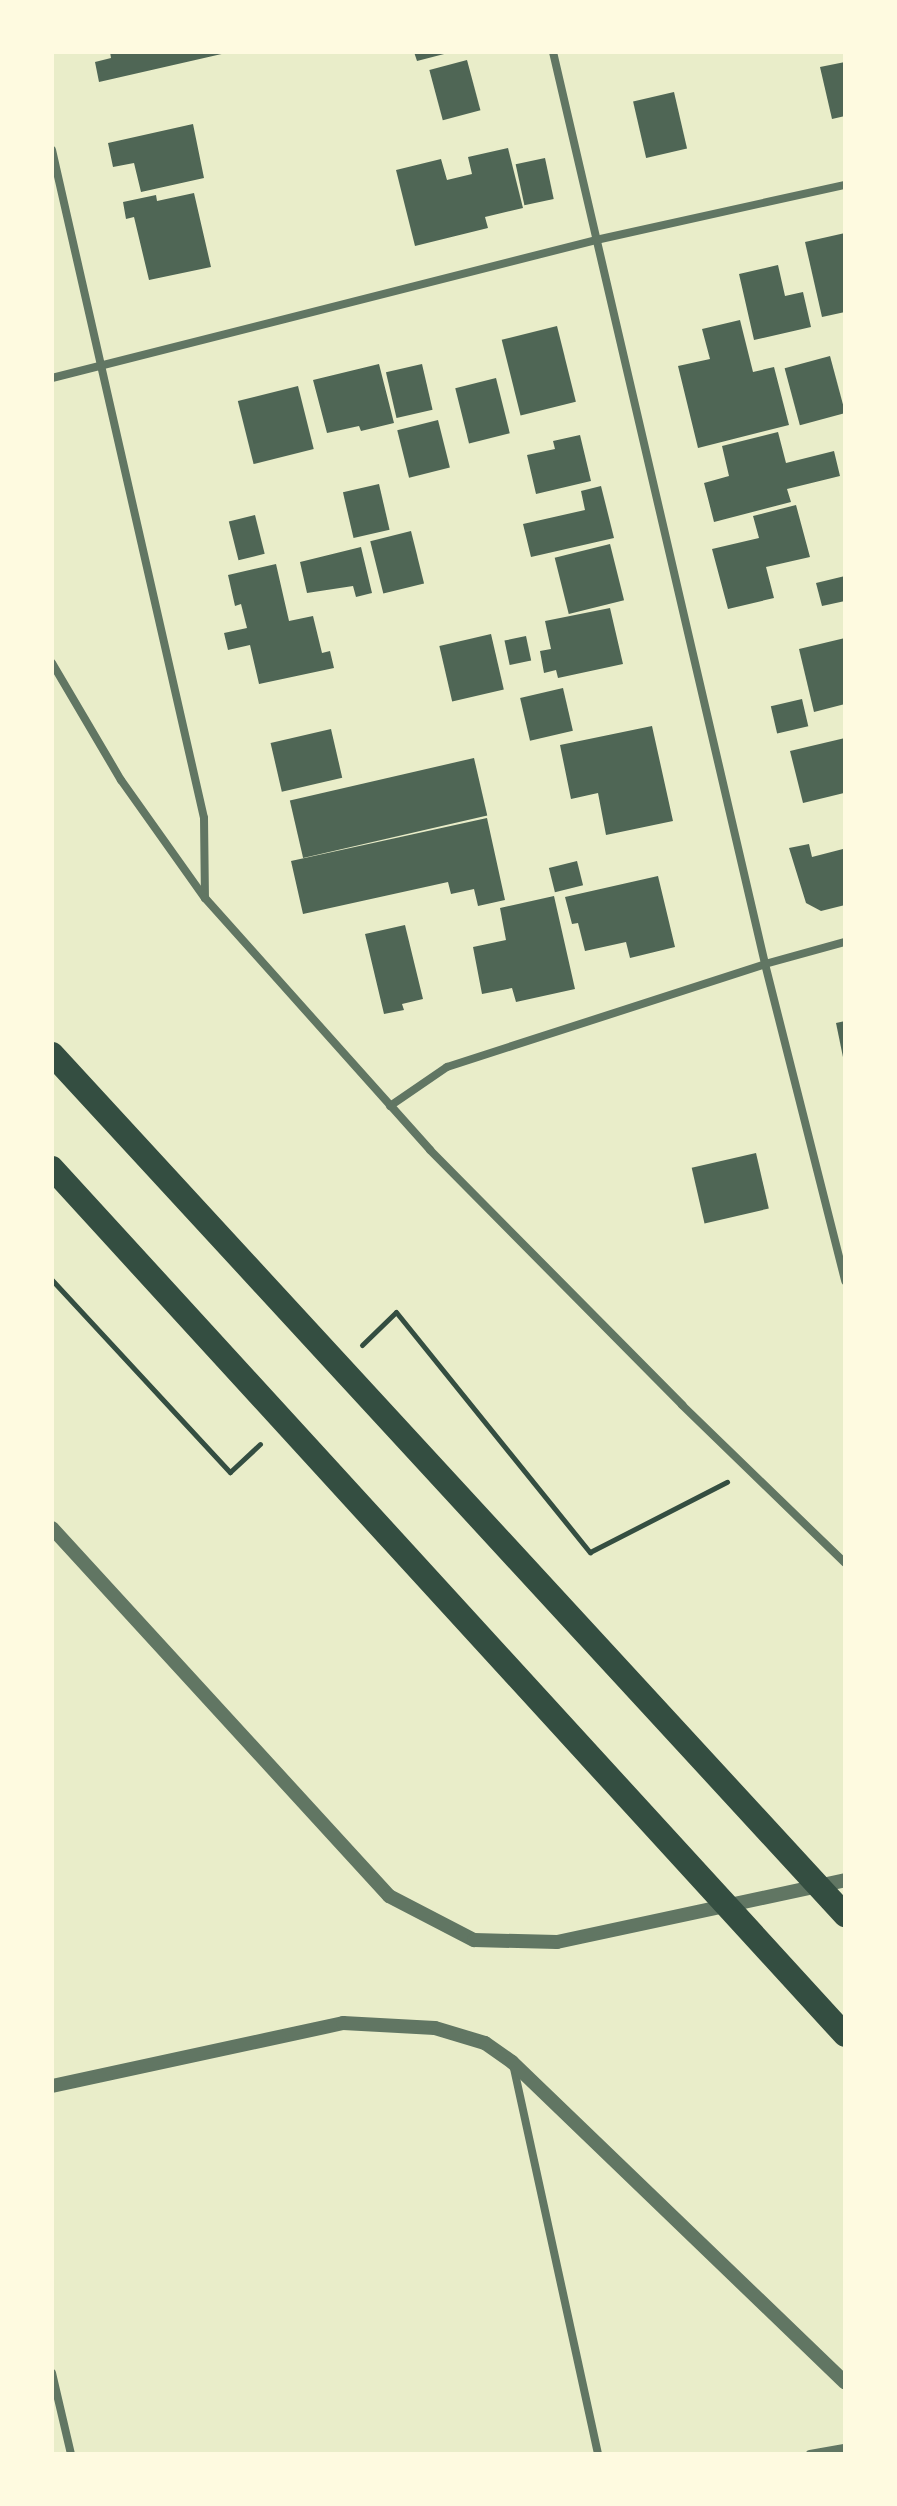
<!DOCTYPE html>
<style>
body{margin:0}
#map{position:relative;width:897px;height:2506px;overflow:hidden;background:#e9edc9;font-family:"Titillium Web",sans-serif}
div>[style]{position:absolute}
.building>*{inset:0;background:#4f6655;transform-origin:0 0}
.path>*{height:5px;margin:-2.5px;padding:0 2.5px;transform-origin:2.5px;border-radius:2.5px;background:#344e41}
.minor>*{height:8px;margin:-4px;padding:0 4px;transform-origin:4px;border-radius:4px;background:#617663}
.tertiary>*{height:14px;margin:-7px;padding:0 7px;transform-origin:7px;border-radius:7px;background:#617663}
.motorway>*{height:24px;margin:-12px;padding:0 12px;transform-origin:12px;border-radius:12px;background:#344e41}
span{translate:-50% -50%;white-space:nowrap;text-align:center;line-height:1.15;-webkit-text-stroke:7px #fefae0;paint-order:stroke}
.frame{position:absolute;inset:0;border:54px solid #fefae0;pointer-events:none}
</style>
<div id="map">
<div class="building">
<i style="clip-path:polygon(110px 52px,226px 52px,226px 53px,99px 82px,95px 62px,111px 58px)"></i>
<i style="clip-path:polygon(414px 52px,448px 52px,448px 53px,417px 61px)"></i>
<i style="left:467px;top:60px;width:52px;height:39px;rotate:75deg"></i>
<i style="clip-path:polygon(845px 62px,845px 116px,832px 119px,820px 67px)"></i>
<i style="left:674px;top:92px;width:58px;height:42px;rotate:77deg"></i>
<i style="clip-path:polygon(193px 124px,204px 178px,141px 192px,134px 163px,113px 167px,108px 143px)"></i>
<i style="clip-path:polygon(508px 148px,523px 208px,485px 217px,488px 228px,415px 246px,396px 170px,441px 159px,447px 180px,472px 174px,468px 157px)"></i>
<i style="left:545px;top:158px;width:42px;height:30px;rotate:78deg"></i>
<i style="clip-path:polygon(194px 193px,211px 267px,149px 280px,134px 217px,126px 219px,123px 202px,156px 195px,157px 201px)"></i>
<i style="clip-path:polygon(845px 233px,845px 312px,822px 317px,805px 242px)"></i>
<i style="clip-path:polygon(778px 265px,785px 296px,803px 292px,811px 327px,754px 340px,739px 274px)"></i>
<i style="clip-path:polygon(740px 320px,753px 372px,774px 367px,789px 425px,698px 448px,678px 366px,710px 359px,702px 329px)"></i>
<i style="left:557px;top:326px;width:78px;height:57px;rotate:76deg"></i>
<i style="left:830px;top:356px;width:59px;height:47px;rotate:75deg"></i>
<i style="clip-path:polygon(379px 364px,394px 423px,361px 431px,359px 426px,327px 433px,313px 380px)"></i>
<i style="left:422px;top:364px;width:47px;height:37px;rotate:77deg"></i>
<i style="left:496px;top:378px;width:57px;height:42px;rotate:76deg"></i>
<i style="left:298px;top:386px;width:65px;height:62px;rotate:76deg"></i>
<i style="left:438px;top:420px;width:49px;height:42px;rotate:76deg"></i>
<i style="clip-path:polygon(778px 432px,786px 463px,834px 451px,840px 476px,787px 489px,791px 502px,714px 522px,704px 483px,729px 476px,722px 446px)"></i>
<i style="clip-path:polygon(580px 435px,591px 481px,536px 494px,527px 455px,555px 449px,553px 441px)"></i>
<i style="left:379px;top:484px;width:47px;height:37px;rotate:77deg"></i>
<i style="clip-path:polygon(601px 486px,614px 538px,531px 557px,523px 524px,585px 510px,581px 491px)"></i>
<i style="clip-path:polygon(796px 505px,810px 557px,766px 567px,774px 598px,728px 609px,712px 549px,759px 538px,753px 516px)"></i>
<i style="left:255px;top:515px;width:40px;height:27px;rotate:76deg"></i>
<i style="left:411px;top:531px;width:54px;height:42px;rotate:76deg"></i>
<i style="left:610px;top:544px;width:58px;height:57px;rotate:76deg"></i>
<i style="clip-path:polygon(361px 547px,372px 593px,356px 597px,353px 586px,307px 593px,300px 562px)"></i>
<i style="clip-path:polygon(276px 564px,289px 621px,313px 616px,322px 653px,330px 651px,334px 668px,259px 684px,250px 645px,228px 650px,224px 633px,247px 628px,241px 604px,235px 606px,228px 575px)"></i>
<i style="clip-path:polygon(845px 576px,845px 601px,822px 606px,816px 583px)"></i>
<i style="clip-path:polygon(610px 608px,623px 664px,558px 678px,556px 670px,544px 673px,540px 651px,551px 649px,545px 621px)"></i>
<i style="left:491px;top:634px;width:57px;height:53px;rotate:77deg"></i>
<i style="left:526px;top:636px;width:25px;height:22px;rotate:78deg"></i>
<i style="clip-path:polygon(845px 638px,845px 704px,814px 712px,799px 649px)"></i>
<i style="left:563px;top:688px;width:44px;height:44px;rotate:77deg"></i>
<i style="left:802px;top:699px;width:28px;height:32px;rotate:77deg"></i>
<i style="clip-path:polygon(652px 726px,673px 821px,606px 835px,598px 793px,571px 799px,560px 745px)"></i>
<i style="left:331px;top:729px;width:50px;height:62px;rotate:77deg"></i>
<i style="clip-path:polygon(845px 738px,844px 793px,803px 803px,790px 751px)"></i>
<i style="left:474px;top:758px;width:59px;height:189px;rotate:77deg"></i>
<i style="clip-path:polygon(487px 818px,505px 900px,478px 906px,474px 889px,451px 894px,448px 882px,303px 914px,291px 861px)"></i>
<i style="clip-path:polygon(809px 844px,812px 857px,843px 849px,845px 905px,821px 911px,806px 903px,789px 848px)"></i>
<i style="left:577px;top:861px;width:25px;height:29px;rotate:76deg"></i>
<i style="clip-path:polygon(658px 876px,675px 947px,630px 958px,626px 942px,585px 951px,578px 923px,572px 924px,565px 897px)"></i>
<i style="clip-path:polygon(554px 896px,575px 989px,516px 1002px,512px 988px,482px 994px,473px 947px,506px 940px,500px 908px)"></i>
<i style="clip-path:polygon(405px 925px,423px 999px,402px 1004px,404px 1010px,384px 1014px,365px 934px)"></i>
<i style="clip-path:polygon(845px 1021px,845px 1062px,844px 1062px,836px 1023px)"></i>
<i style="left:756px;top:1153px;width:57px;height:66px;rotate:77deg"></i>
</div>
<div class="path">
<i style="left:52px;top:1280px;width:262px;rotate:47.2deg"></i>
<i style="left:230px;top:1472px;width:41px;rotate:-43deg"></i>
<i style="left:362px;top:1345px;width:47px;rotate:-44.1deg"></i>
<i style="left:396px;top:1312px;width:309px;rotate:51.1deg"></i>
<i style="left:590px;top:1552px;width:154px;rotate:-27.1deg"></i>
</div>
<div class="minor">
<i style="left:553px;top:52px;width:936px;rotate:76.91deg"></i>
<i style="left:765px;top:964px;width:327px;rotate:75.8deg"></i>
<i style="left:52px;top:150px;width:685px;rotate:77.18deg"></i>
<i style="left:204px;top:818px;width:80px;rotate:89.3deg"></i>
<i style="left:52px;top:378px;width:561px;rotate:-14.23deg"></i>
<i style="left:596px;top:240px;width:255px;rotate:-12.5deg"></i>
<i style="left:52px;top:663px;width:136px;rotate:59.5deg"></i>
<i style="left:121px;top:780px;width:145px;rotate:54.6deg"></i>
<i style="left:205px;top:898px;width:338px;rotate:48.2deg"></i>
<i style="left:430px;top:1150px;width:359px;rotate:45.3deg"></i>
<i style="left:682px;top:1405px;width:227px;rotate:44.1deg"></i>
<i style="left:390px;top:1106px;width:69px;rotate:-34.4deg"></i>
<i style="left:447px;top:1067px;width:334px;rotate:-17.9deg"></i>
<i style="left:765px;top:964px;width:83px;rotate:-15.4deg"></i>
<i style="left:513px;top:2064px;width:399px;rotate:77.7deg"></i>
<i style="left:52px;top:2373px;width:83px;rotate:76.8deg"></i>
<i style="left:810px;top:2454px;width:36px;rotate:-10deg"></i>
</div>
<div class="tertiary">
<i style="left:52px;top:1528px;width:499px;rotate:47.5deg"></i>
<i style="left:389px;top:1896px;width:96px;rotate:27.4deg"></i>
<i style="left:474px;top:1940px;width:83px;rotate:1.4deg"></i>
<i style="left:557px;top:1942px;width:295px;rotate:-12.1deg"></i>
<i style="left:52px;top:2086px;width:298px;rotate:-12.2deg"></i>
<i style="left:343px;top:2023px;width:92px;rotate:3.1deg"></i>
<i style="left:435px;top:2028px;width:52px;rotate:16.7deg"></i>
<i style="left:485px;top:2043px;width:33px;rotate:35deg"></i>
<i style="left:512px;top:2062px;width:462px;rotate:43.9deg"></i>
</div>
<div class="motorway">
<i style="left:52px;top:1054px;width:1171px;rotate:47.35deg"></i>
<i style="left:52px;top:1168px;width:1175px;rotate:47.55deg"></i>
</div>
<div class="frame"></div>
</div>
